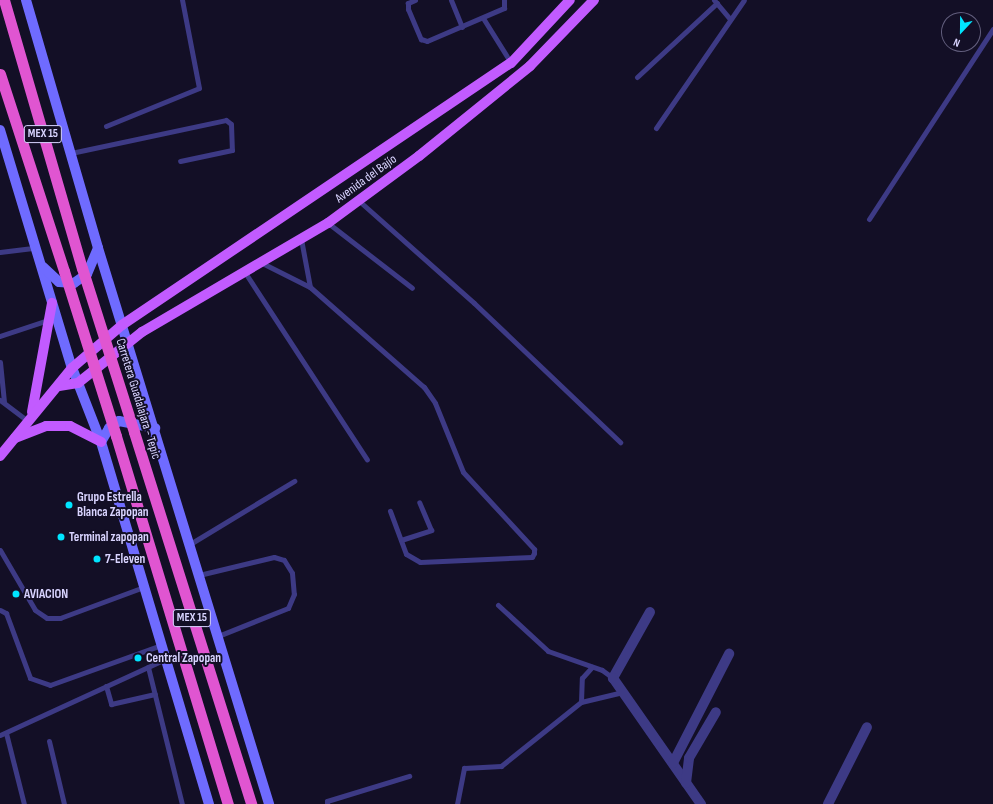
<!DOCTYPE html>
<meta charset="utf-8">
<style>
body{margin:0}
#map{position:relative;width:993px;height:804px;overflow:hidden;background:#130f26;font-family:"Sofia Sans Condensed",sans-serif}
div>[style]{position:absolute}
.service>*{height:5px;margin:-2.5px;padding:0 2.5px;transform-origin:2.5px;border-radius:2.5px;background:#3d3a85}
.minor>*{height:10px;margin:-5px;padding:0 5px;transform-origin:5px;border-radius:5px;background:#3d3a85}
.secondary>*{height:10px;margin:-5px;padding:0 5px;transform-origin:5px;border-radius:5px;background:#6f6bff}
.primary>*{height:10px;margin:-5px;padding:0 5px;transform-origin:5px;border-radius:5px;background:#c25bff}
.trunk>*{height:11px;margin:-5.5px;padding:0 5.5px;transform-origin:5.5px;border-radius:5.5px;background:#e055d1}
.trunk-bridge>*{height:11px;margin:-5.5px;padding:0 5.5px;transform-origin:5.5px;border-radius:5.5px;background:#e055d1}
.dots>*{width:11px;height:11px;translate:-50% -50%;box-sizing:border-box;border:2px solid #130f26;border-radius:50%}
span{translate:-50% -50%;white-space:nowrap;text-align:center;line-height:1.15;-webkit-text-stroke:4px #130f26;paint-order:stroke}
.shield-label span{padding:1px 3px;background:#130f26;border:1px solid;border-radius:3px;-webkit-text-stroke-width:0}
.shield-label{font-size:12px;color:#d9d4ff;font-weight:700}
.street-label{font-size:13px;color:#d9d4ff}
.poi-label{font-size:13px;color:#d9d4ff;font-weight:700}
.left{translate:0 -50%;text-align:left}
.north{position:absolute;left:941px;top:12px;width:40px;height:40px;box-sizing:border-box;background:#130f26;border:1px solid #625e7d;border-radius:50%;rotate:202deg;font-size:11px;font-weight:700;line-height:16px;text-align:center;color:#d9d4ff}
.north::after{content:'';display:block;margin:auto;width:14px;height:18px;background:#00e5ff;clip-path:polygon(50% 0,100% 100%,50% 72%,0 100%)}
</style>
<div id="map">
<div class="service">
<i style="left:415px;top:0;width:8px;rotate:157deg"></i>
<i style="left:408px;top:3px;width:6px;rotate:90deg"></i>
<i style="left:408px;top:9px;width:33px;rotate:67deg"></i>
<i style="left:421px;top:39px;width:6px;rotate:18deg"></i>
<i style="left:427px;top:41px;width:84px;rotate:-23.2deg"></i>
<i style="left:504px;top:8px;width:8px;rotate:-90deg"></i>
<i style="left:451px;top:0;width:29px;rotate:68deg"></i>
<i style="left:714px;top:0;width:25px;rotate:50deg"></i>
<i style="left:483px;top:18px;width:53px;rotate:58.1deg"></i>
<i style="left:637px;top:77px;width:109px;rotate:-42.8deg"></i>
<i style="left:106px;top:126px;width:100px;rotate:-22.2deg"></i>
<i style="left:199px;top:88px;width:90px;rotate:-100.9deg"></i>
<i style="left:656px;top:128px;width:155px;rotate:-55.5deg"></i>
<i style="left:71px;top:153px;width:158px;rotate:-12deg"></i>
<i style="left:226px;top:120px;width:6px;rotate:39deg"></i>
<i style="left:231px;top:124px;width:26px;rotate:88deg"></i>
<i style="left:232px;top:150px;width:53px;rotate:168.1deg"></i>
<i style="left:358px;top:200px;width:155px;rotate:41.6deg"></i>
<i style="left:474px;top:303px;width:202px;rotate:43.6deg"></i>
<i style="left:869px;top:219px;width:227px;rotate:-56.9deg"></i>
<i style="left:328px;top:223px;width:106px;rotate:37.7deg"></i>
<i style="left:301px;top:239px;width:49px;rotate:79.4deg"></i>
<i style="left:0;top:252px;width:35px;rotate:-7deg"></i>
<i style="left:262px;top:263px;width:54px;rotate:26.6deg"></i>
<i style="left:310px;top:287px;width:152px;rotate:41.3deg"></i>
<i style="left:424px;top:387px;width:19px;rotate:55deg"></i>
<i style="left:435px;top:403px;width:74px;rotate:67.9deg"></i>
<i style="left:463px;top:472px;width:105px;rotate:47.3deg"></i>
<i style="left:534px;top:549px;width:4px;rotate:90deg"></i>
<i style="left:534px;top:553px;width:4px;rotate:117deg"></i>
<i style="left:532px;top:557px;width:112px;rotate:177.4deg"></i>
<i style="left:420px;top:562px;width:16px;rotate:-150deg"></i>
<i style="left:406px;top:554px;width:46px;rotate:-110.4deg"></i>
<i style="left:244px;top:271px;width:225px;rotate:56.9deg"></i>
<i style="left:0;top:336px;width:51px;rotate:-18.4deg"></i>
<i style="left:0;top:362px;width:40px;rotate:84.3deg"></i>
<i style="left:0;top:400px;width:34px;rotate:37deg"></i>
<i style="left:401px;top:540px;width:32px;rotate:-18deg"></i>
<i style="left:431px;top:530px;width:30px;rotate:-113deg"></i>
<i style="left:190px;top:544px;width:122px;rotate:-31.2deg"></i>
<i style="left:0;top:550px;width:69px;rotate:59.7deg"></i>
<i style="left:35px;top:610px;width:14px;rotate:34deg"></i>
<i style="left:47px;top:618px;width:13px"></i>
<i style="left:60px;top:618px;width:90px;rotate:-20.3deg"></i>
<i style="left:199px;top:575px;width:77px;rotate:-13.5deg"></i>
<i style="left:274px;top:557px;width:10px;rotate:17deg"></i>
<i style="left:284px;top:560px;width:15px;rotate:58deg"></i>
<i style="left:292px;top:573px;width:21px;rotate:85deg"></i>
<i style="left:294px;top:594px;width:15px;rotate:113deg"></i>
<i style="left:288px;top:608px;width:75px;rotate:158.2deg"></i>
<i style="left:498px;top:605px;width:68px;rotate:42.6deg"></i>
<i style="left:548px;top:651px;width:57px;rotate:19.4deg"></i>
<i style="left:602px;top:670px;width:14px;rotate:36deg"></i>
<i style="left:0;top:610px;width:7px;rotate:27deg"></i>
<i style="left:6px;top:613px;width:69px;rotate:69.7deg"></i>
<i style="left:30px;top:678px;width:21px;rotate:19deg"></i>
<i style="left:50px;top:685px;width:118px;rotate:-19.8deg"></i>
<i style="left:148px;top:667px;width:141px;rotate:76.1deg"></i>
<i style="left:106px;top:686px;width:19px;rotate:74deg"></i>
<i style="left:111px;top:704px;width:45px;rotate:-12.8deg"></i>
<i style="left:581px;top:702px;width:24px;rotate:-88deg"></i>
<i style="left:582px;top:678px;width:15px;rotate:-48deg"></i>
<i style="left:6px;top:733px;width:73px;rotate:75.8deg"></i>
<i style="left:0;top:735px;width:182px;rotate:-24.7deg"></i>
<i style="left:49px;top:741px;width:65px;rotate:76.6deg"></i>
<i style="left:327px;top:804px;width:3px;rotate:-90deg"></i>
<i style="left:327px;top:801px;width:86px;rotate:-17deg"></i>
<i style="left:457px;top:804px;width:37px;rotate:-79deg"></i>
<i style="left:464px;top:768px;width:37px;rotate:-3deg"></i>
<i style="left:501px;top:766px;width:102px;rotate:-38.7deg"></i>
<i style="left:581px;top:702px;width:43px;rotate:-13.4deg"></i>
</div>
<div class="minor">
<i style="left:650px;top:612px;width:76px;rotate:119.3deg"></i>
<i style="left:613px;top:678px;width:154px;rotate:55.1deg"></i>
<i style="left:673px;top:763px;width:123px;rotate:-62.8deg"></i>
<i style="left:686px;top:783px;width:25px;rotate:-83deg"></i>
<i style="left:689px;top:758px;width:53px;rotate:-59.6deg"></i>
<i style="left:828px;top:804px;width:86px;rotate:-63.1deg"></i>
</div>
<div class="secondary">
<i style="left:26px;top:0;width:258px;rotate:73.8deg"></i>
<i style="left:98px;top:248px;width:582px;rotate:72.9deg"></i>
<i style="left:0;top:130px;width:245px;rotate:73.2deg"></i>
<i style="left:71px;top:365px;width:83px;rotate:68.7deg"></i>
<i style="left:101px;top:442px;width:378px;rotate:73.4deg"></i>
<i style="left:43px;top:267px;width:22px;rotate:43deg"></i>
<i style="left:59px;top:282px;width:15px;rotate:4deg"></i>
<i style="left:74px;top:283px;width:16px;rotate:-35deg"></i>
<i style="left:87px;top:274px;width:28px;rotate:-67deg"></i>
<i style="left:101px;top:442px;width:16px;rotate:-60deg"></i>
<i style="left:109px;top:428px;width:12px;rotate:-35deg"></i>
<i style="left:119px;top:421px;width:37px;rotate:11deg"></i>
</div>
<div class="primary">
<i style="left:59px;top:386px;width:19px;rotate:-9deg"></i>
<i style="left:78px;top:383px;width:82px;rotate:-38.6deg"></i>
<i style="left:142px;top:332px;width:216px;rotate:-30.4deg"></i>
<i style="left:328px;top:223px;width:113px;rotate:-36.4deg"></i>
<i style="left:419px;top:156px;width:143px;rotate:-39deg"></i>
<i style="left:530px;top:66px;width:92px;rotate:-45.9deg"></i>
<i style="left:32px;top:412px;width:111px;rotate:-79.6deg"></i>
<i style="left:15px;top:438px;width:33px;rotate:-21deg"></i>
<i style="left:46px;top:426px;width:24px"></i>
<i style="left:70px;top:426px;width:35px;rotate:27deg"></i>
<i style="left:0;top:456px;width:114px;rotate:-50.7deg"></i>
<i style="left:72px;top:368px;width:66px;rotate:-40.7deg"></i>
<i style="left:122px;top:325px;width:469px;rotate:-34deg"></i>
<i style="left:511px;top:63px;width:86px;rotate:-46.9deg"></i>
</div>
<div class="trunk">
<i style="left:4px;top:0;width:279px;rotate:73.8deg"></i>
<i style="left:0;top:74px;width:207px;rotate:72deg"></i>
<i style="left:134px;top:432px;width:390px;rotate:72.5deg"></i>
<i style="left:116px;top:436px;width:385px;rotate:73.1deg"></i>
</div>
<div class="trunk-bridge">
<i style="left:82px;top:268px;width:172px;rotate:72.4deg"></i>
<i style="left:64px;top:271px;width:173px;rotate:72.5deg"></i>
</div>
<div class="dots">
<i style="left:69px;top:505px;background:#00e5ff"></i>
<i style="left:61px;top:537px;background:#00e5ff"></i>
<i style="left:97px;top:559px;background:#00e5ff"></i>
<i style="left:16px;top:594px;background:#00e5ff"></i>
<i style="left:138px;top:658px;background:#00e5ff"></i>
</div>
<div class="shield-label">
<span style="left:43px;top:134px">MEX 15</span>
<span style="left:192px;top:618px">MEX 15</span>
</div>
<div class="street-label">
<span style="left:366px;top:179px;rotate:-36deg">Avenida del Bajío</span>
<span style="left:138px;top:399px;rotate:73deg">Carretera Guadalajara - Tepic</span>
</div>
<div class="poi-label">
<span class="left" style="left:77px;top:505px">Grupo Estrella<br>Blanca Zapopan</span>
<span class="left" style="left:69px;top:537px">Terminal zapopan</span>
<span class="left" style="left:105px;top:559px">7-Eleven</span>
<span class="left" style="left:24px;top:594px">AVIACION</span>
<span class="left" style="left:146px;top:658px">Central Zapopan</span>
</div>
<div class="north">N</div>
</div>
